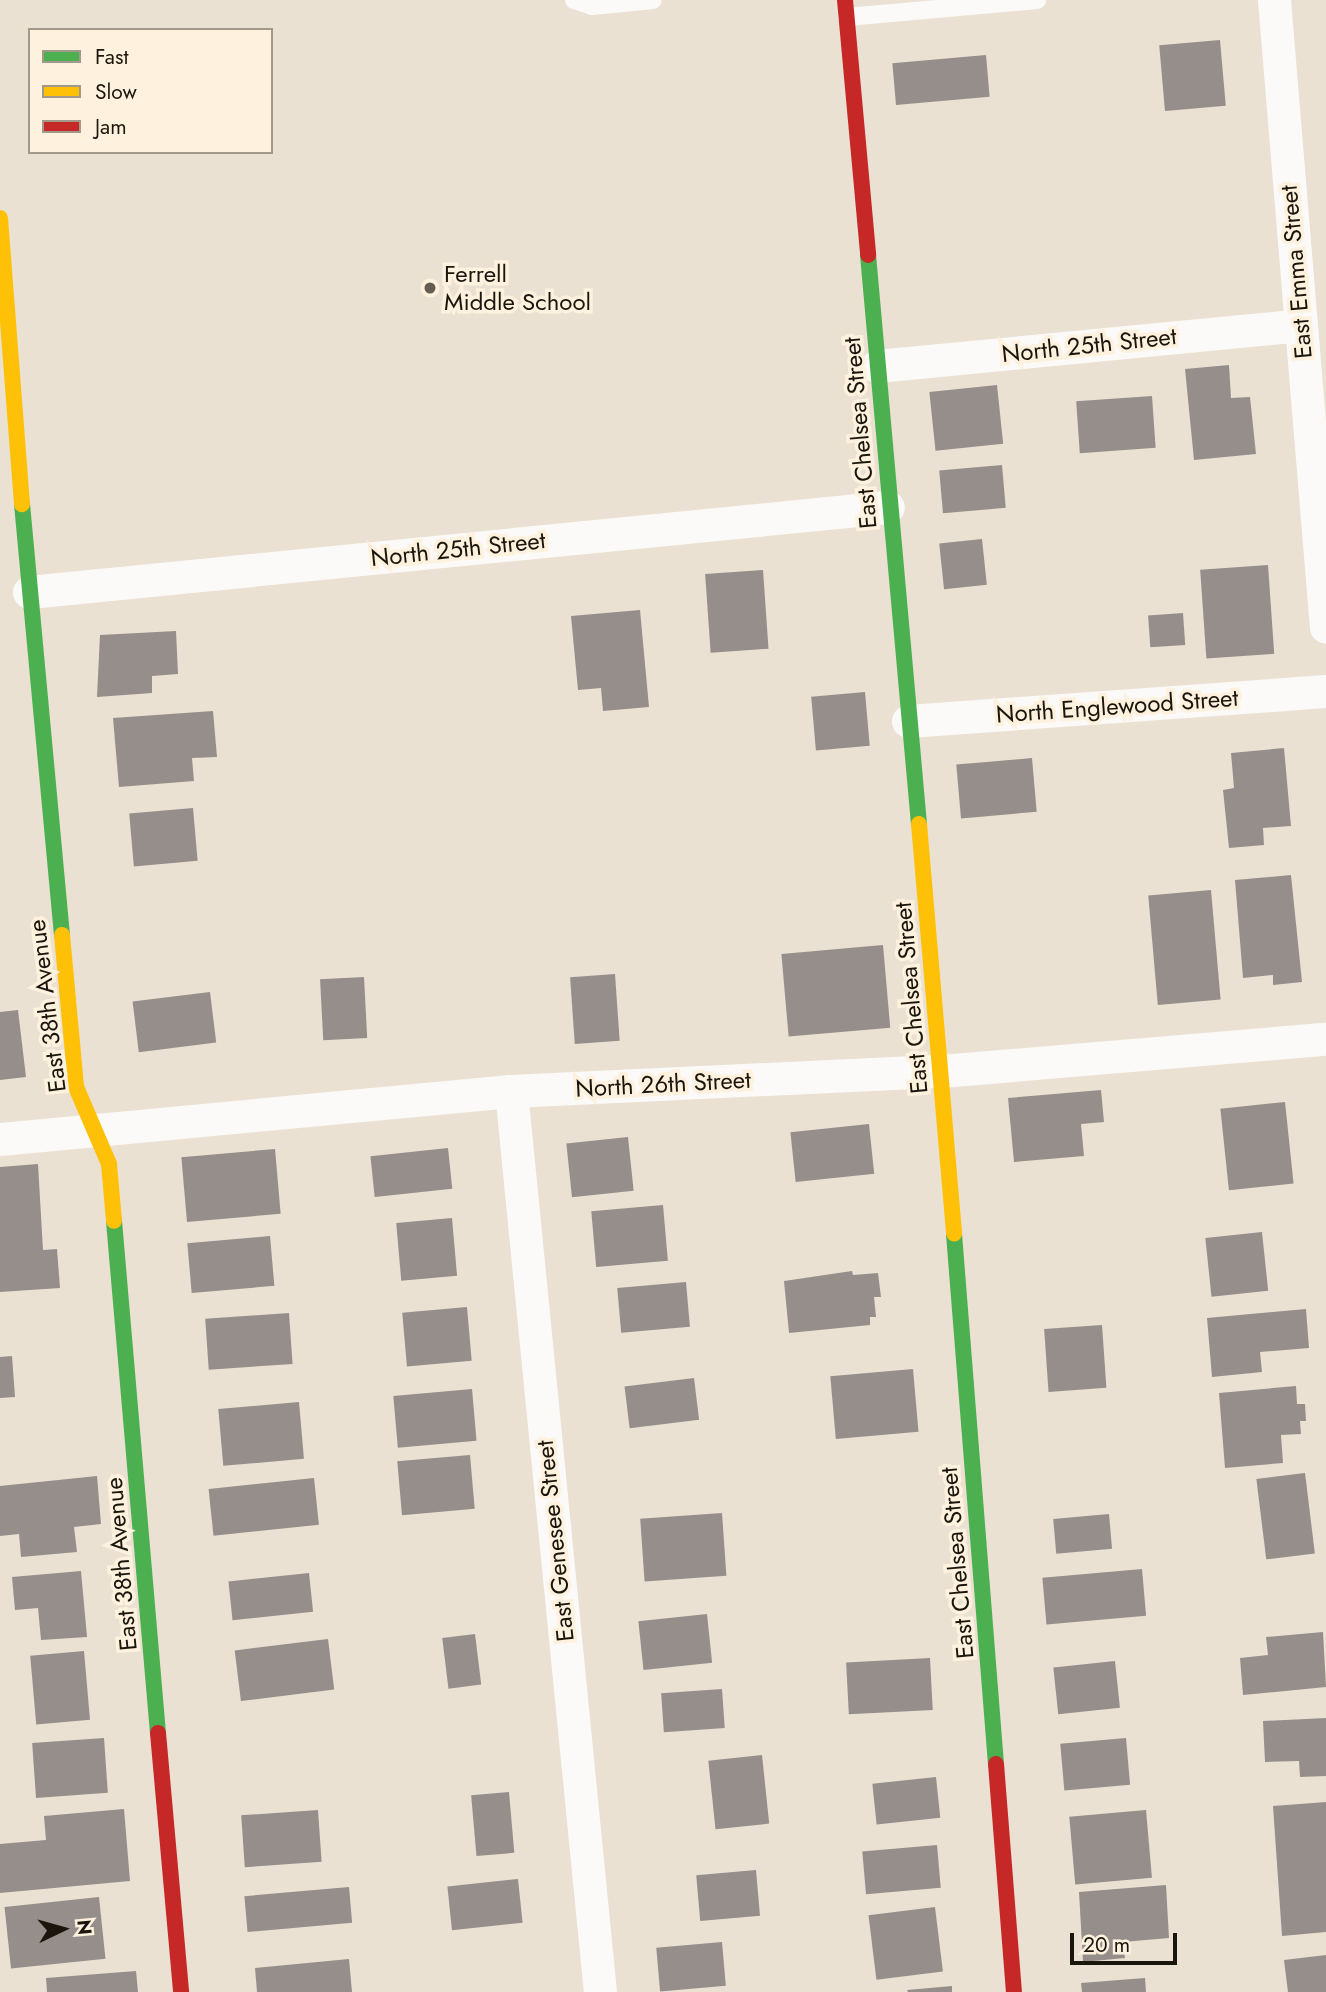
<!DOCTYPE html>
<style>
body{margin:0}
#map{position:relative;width:1326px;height:1992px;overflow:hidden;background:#eae1d3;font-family:Jost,sans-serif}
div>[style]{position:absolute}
.building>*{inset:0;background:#968e8a;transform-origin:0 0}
.lane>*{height:18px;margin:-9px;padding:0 9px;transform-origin:9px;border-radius:9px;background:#fcfaf8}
.street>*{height:33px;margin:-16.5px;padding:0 16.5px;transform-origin:16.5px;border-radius:16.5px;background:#fcfaf8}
.fast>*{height:16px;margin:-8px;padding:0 8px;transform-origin:8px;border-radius:8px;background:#4caf50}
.slow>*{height:16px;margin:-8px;padding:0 8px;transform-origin:8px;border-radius:8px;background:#ffc107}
.jam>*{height:16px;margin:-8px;padding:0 8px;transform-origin:8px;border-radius:8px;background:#c62828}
.dots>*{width:19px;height:19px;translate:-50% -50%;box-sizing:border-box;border:4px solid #fef1dd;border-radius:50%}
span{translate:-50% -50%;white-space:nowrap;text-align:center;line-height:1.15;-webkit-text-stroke:7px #fef1dd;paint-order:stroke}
.street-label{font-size:24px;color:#1b160d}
.poi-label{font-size:24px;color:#1b160d}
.left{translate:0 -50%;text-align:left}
.legend{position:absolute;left:28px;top:28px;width:245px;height:126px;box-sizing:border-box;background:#fef1dd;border:2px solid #a3998a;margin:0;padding:9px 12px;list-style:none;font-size:21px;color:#1b160d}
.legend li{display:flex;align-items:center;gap:14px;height:35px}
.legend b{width:35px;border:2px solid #a3998a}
.north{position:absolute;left:28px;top:1894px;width:70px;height:70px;-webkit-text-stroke:5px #fef1dd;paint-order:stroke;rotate:85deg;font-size:19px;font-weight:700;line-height:28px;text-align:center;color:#1b160d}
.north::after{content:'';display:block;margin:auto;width:24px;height:32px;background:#1b160d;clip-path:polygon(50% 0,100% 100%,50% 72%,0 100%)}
.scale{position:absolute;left:1070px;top:1933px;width:107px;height:32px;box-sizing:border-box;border:4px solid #1b160d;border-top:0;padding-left:9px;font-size:21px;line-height:24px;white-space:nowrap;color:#1b160d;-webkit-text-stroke:5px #fef1dd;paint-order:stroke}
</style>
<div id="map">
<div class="building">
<i style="left:1220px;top:40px;width:66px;height:61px;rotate:85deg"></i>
<i style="left:986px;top:55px;width:42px;height:94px;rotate:85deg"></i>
<i style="clip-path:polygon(1229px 365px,1231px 398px,1250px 397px,1256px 454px,1194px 460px,1185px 369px)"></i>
<i style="left:997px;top:385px;width:59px;height:68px;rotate:84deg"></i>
<i style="left:1152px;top:396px;width:52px;height:76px;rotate:86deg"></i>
<i style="left:1002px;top:465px;width:43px;height:63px;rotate:85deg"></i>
<i style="left:982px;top:539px;width:46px;height:43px;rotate:84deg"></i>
<i style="left:1268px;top:565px;width:89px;height:68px;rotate:86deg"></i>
<i style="left:763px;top:570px;width:79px;height:58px;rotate:86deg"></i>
<i style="clip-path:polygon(640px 610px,649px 707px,603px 711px,601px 688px,578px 690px,571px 616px)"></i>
<i style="left:1183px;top:613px;width:32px;height:35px;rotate:86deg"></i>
<i style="clip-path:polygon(176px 631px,178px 674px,152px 676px,152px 693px,97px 697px,100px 635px)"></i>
<i style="left:865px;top:692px;width:54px;height:54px;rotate:85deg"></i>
<i style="clip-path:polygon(213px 711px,217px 757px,192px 758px,194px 781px,119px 787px,113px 718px)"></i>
<i style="clip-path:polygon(1284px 748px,1291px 826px,1263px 828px,1264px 845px,1229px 848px,1223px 790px,1234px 788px,1231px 753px)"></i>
<i style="left:1032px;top:758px;width:54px;height:76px;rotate:85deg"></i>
<i style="left:193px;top:808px;width:53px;height:64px;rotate:85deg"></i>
<i style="clip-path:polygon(1291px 875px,1302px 982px,1273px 985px,1273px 975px,1243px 978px,1235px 880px)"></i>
<i style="left:1211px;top:890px;width:110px;height:63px;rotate:85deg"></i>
<i style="left:883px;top:945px;width:83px;height:102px;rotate:85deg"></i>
<i style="left:615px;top:974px;width:67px;height:45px;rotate:86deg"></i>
<i style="left:364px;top:977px;width:61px;height:44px;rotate:87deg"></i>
<i style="left:210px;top:992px;width:51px;height:78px;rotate:83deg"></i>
<i style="clip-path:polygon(18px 1010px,26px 1077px,0 1080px,0 1012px)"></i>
<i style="clip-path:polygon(1101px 1090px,1104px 1122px,1081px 1124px,1084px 1156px,1014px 1162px,1008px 1098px)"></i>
<i style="left:1285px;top:1102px;width:82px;height:65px;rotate:84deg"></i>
<i style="left:869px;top:1124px;width:50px;height:79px;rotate:84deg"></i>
<i style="left:628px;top:1137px;width:54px;height:62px;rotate:84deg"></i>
<i style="left:448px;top:1148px;width:41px;height:78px;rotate:84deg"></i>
<i style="left:275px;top:1149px;width:65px;height:94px;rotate:85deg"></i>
<i style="clip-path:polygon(38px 1164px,43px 1250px,57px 1249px,60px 1288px,0 1292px,0 1167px)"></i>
<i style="left:663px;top:1205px;width:56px;height:72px;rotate:85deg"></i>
<i style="left:452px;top:1218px;width:58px;height:56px;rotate:85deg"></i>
<i style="left:1262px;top:1232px;width:59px;height:57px;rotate:84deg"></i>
<i style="left:270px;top:1236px;width:50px;height:83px;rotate:85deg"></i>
<i style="clip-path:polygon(852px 1271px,853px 1275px,878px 1273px,881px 1297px,874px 1297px,876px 1317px,870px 1317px,870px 1325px,789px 1333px,784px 1281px)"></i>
<i style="left:686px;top:1282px;width:45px;height:69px;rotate:85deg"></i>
<i style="left:467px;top:1307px;width:54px;height:65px;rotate:85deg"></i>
<i style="clip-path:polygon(1306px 1309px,1309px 1348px,1260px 1352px,1262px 1372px,1212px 1377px,1207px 1318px)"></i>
<i style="left:289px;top:1313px;width:51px;height:84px;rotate:86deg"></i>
<i style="left:1102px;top:1325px;width:63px;height:58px;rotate:86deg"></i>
<i style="clip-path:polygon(12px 1356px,15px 1397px,0 1398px,0 1357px)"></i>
<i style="left:913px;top:1369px;width:63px;height:83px;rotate:85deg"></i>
<i style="left:694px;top:1378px;width:42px;height:70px;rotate:83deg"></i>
<i style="clip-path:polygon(1296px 1386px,1297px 1404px,1305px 1404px,1306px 1421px,1300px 1421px,1301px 1434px,1281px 1435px,1283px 1463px,1225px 1468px,1219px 1393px)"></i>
<i style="left:472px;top:1389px;width:52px;height:79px;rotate:85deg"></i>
<i style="left:299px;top:1402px;width:57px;height:81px;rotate:85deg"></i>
<i style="left:470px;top:1455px;width:54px;height:73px;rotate:85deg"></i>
<i style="left:1305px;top:1473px;width:81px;height:49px;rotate:83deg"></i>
<i style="clip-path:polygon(97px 1476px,101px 1524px,74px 1527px,77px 1552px,21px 1557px,19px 1534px,0 1536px,0 1486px)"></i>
<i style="left:314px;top:1478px;width:47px;height:106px;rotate:84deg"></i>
<i style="left:722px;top:1513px;width:63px;height:82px;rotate:86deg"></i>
<i style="left:1109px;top:1514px;width:35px;height:56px;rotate:85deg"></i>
<i style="left:1142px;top:1569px;width:47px;height:100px;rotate:85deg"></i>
<i style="clip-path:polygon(81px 1571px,87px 1637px,41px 1640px,38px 1608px,15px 1610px,12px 1577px)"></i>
<i style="left:309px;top:1573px;width:39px;height:81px;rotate:84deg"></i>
<i style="left:707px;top:1614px;width:49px;height:69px;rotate:84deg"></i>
<i style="clip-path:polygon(1323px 1632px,1326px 1687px,1243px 1695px,1240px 1658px,1268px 1655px,1266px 1637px)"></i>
<i style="left:475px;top:1634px;width:51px;height:33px;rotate:83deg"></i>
<i style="left:328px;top:1639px;width:51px;height:94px;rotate:83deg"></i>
<i style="left:84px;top:1651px;width:69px;height:54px;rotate:85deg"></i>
<i style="left:930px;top:1658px;width:52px;height:84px;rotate:87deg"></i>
<i style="left:1115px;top:1661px;width:47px;height:62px;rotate:84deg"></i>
<i style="left:722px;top:1689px;width:39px;height:61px;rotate:86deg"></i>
<i style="clip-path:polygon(1326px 1718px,1326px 1776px,1300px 1777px,1299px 1761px,1265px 1762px,1263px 1721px)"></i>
<i style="left:104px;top:1738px;width:55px;height:72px;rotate:86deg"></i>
<i style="left:1126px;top:1738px;width:47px;height:66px;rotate:85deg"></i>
<i style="left:762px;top:1755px;width:69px;height:54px;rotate:84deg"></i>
<i style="left:936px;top:1777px;width:41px;height:64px;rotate:84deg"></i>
<i style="left:509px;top:1792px;width:61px;height:38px;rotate:85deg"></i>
<i style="clip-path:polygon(1326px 1802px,1326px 1932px,1282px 1936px,1273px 1806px)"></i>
<i style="clip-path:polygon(124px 1809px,130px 1881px,0 1893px,0 1844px,46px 1840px,44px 1816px)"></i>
<i style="left:318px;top:1810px;width:52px;height:77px;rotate:86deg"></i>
<i style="left:1146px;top:1810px;width:68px;height:77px;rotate:85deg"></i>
<i style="left:937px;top:1845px;width:43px;height:75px;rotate:85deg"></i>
<i style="left:756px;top:1870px;width:46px;height:60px;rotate:85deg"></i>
<i style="left:518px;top:1879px;width:44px;height:71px;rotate:84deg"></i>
<i style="clip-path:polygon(1166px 1885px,1169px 1938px,1123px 1942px,1125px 1958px,1083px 1962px,1079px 1892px)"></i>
<i style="left:349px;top:1887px;width:36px;height:105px;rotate:85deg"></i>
<i style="left:99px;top:1897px;width:62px;height:95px;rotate:84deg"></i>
<i style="left:935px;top:1907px;width:65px;height:67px;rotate:83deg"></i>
<i style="left:722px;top:1942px;width:44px;height:66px;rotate:85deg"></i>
<i style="clip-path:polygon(1326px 1955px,1326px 1992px,1288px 1992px,1284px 1960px)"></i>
<i style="clip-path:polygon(349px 1959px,352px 1992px,257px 1992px,255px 1968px)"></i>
<i style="clip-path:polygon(136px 1971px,138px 1992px,47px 1992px,46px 1978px)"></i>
<i style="clip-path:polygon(1145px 1978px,1146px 1992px,1082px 1992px,1081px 1983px)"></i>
<i style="clip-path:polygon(952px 1986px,952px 1992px,908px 1992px,907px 1990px)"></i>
</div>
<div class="lane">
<i style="left:574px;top:0;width:19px;rotate:18deg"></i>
<i style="left:592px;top:6px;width:61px;rotate:-5.6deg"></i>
<i style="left:847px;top:17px;width:191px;rotate:-5.1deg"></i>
</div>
<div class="street">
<i style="left:1274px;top:0;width:629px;rotate:85.26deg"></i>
<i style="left:877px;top:366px;width:426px;rotate:-5.5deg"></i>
<i style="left:29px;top:592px;width:863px;rotate:-5.65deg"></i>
<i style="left:908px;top:721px;width:419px;rotate:-4.1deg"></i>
<i style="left:511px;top:1091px;width:905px;rotate:84.36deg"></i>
<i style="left:0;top:1139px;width:513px;rotate:-5.37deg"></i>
<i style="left:511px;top:1091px;width:430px;rotate:-2.7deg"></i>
<i style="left:941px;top:1071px;width:386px;rotate:-4.8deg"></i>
</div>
<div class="fast">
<i style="left:868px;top:255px;width:571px;rotate:84.88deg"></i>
<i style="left:22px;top:504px;width:433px;rotate:84.7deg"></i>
<i style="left:114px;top:1221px;width:514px;rotate:85.09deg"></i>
<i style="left:954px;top:1234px;width:532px;rotate:85.47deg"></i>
</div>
<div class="slow">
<i style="left:0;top:218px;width:287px;rotate:85.6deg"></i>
<i style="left:919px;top:824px;width:411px;rotate:85.1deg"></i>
<i style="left:62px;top:935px;width:153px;rotate:84.7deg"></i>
<i style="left:76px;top:1087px;width:84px;rotate:66.8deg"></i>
<i style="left:109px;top:1164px;width:57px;rotate:85deg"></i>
</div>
<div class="jam">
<i style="left:845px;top:0;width:256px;rotate:84.8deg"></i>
<i style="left:158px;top:1733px;width:260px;rotate:84.9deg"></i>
<i style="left:996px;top:1764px;width:229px;rotate:85.5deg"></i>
</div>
<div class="dots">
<i style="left:430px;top:288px;background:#635d52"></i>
</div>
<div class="street-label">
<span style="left:1296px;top:272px;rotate:-95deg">East Emma Street</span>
<span style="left:1089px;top:345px;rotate:-6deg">North 25th Street</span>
<span style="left:860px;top:433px;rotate:-95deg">East Chelsea Street</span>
<span style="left:458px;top:549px;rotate:-6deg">North 25th Street</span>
<span style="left:1117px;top:706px;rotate:-4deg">North Englewood Street</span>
<span style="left:911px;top:998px;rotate:-95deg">East Chelsea Street</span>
<span style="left:47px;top:1006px;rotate:-97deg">East 38th Avenue</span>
<span style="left:663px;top:1084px;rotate:-3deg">North 26th Street</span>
<span style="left:555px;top:1541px;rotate:-96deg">East Genesee Street</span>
<span style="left:957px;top:1563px;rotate:-95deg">East Chelsea Street</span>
<span style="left:121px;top:1564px;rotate:-95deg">East 38th Avenue</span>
</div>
<div class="poi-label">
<span class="left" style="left:444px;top:288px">Ferrell<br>Middle School</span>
</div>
<ul class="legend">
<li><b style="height:9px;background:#4caf50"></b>Fast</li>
<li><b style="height:9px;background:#ffc107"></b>Slow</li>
<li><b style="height:9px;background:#c62828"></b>Jam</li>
</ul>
<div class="north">N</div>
<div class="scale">20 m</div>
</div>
